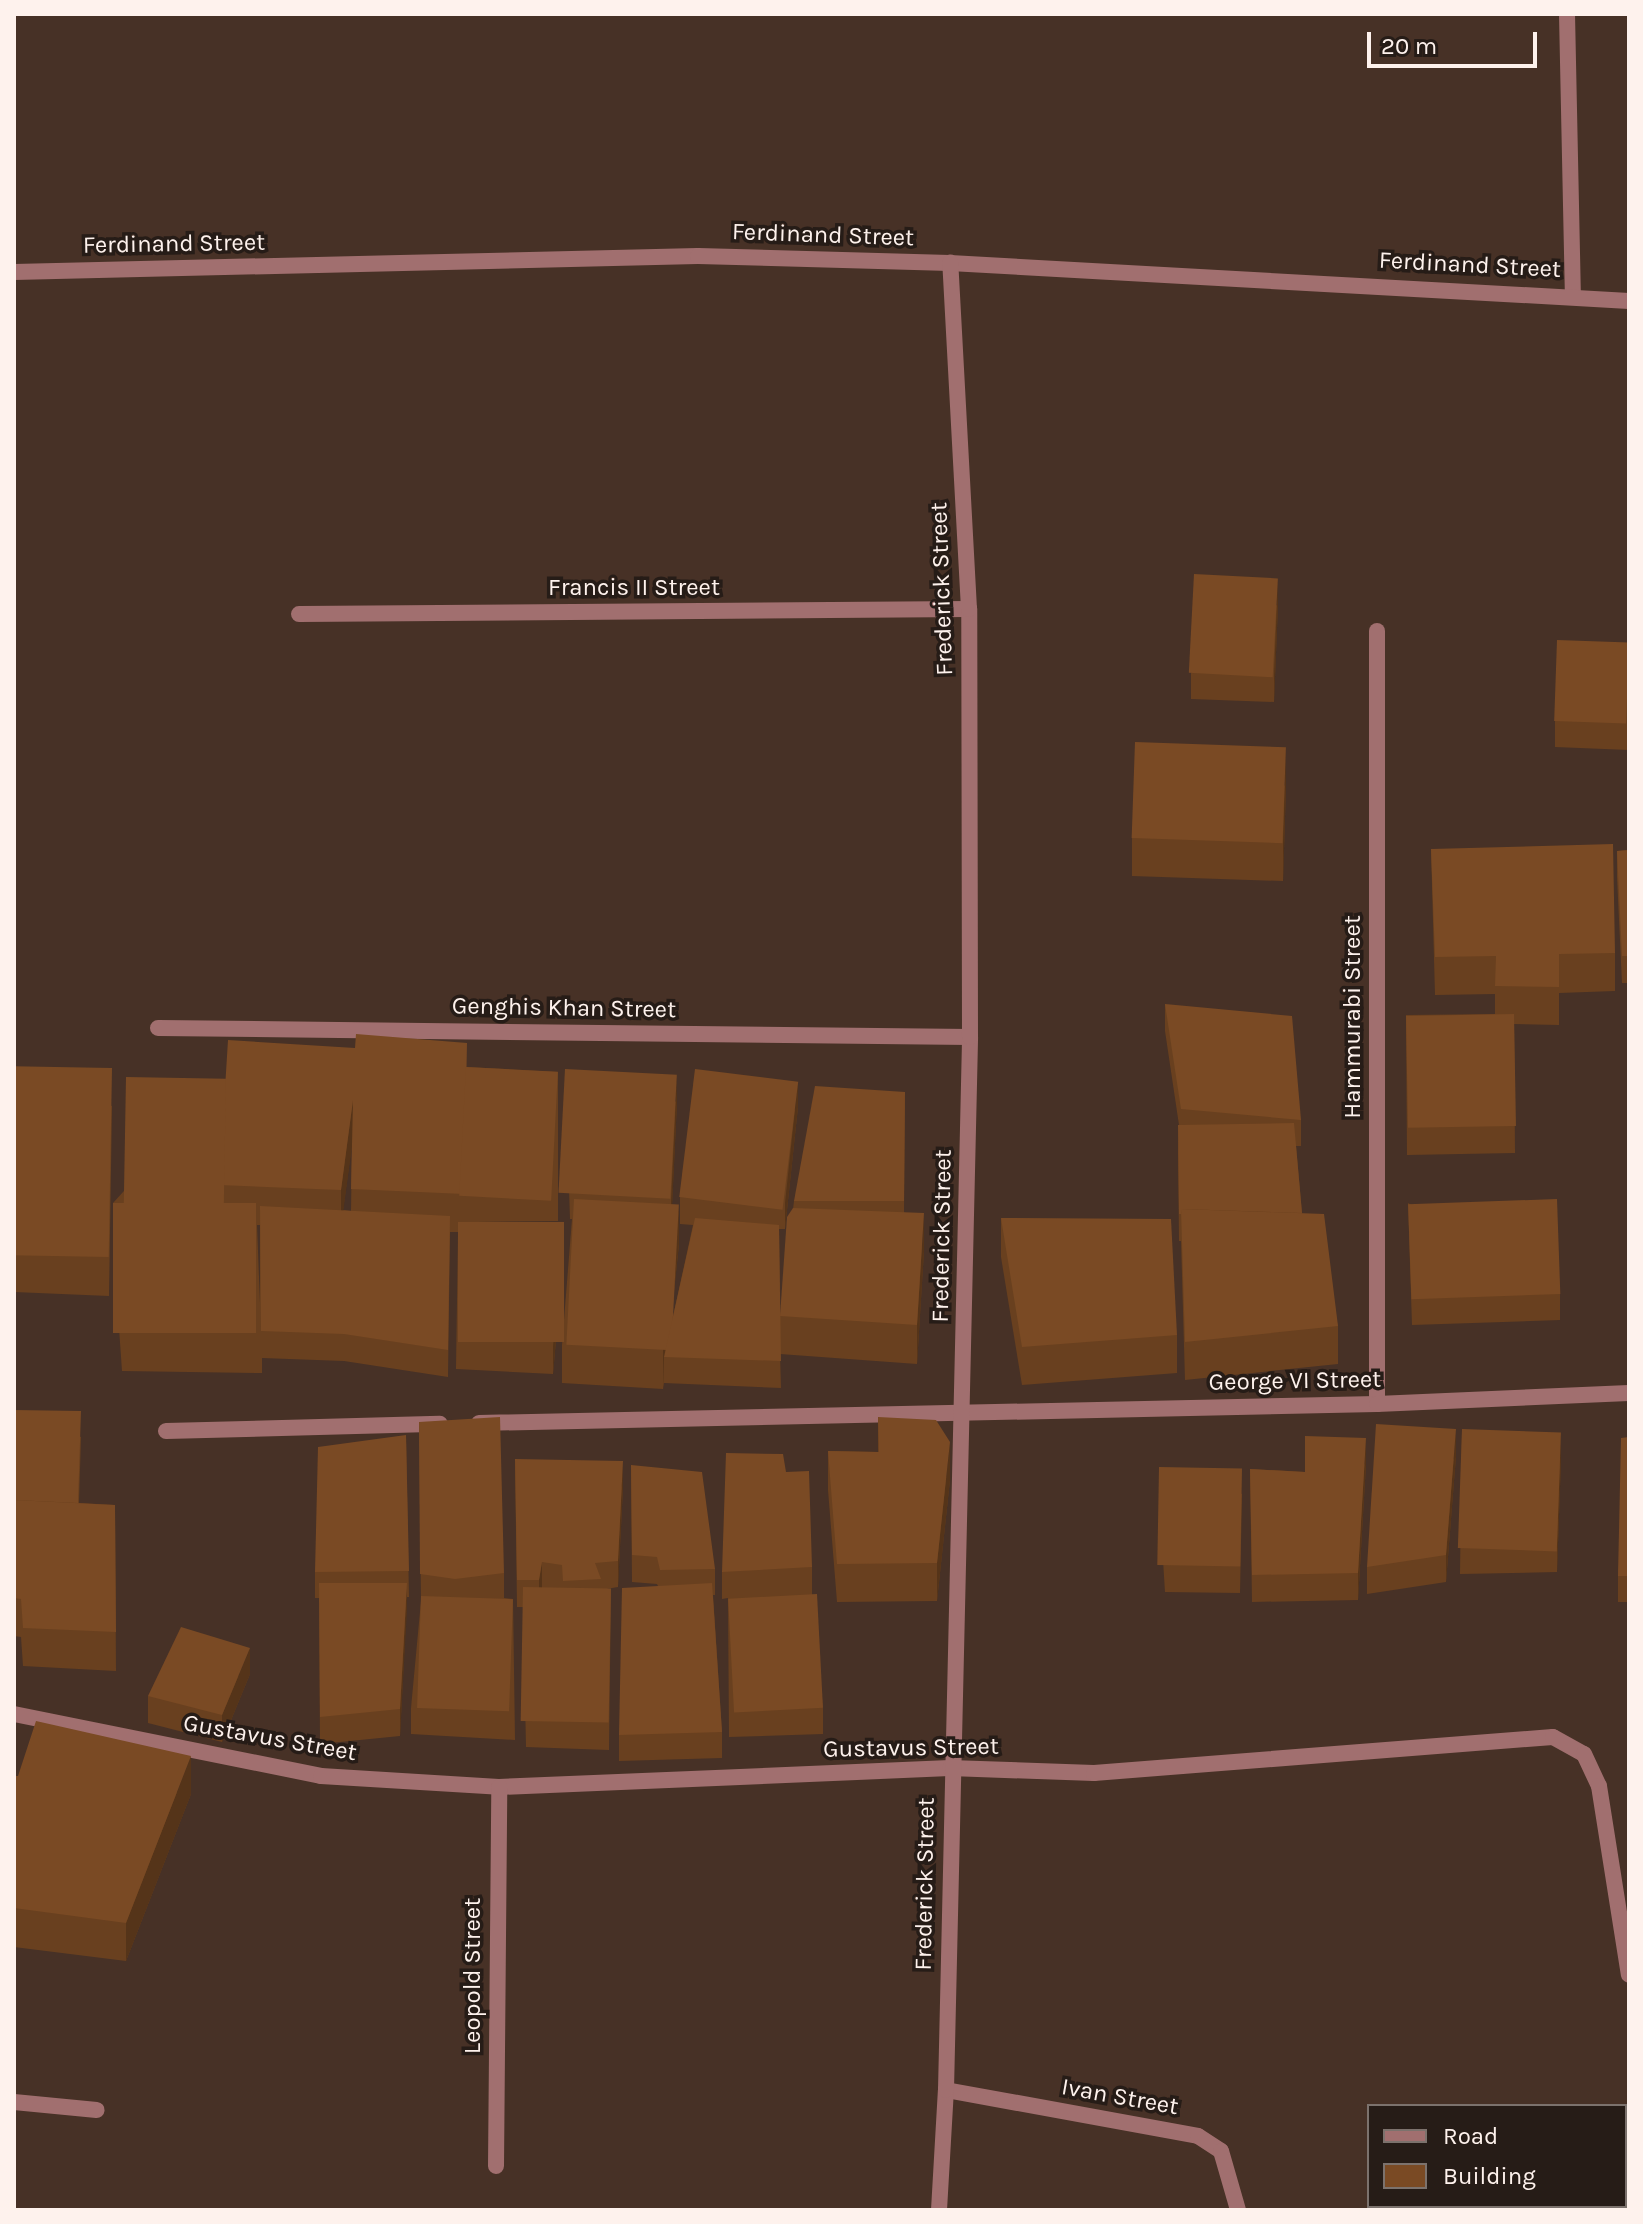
<!DOCTYPE html>
<style>
body{margin:0}
#map{position:relative;width:1643px;height:2224px;overflow:hidden;background:#473126;font-family:Karla,sans-serif}
div>[style]{position:absolute}
.street>*{height:16px;margin:-8px;padding:0 8px;transform-origin:8px;border-radius:8px;background:#a16f6f}
.wall>*{inset:0;background:#69401f}
.shaded-wall>*{inset:0;background:#553419}
.building>*{inset:0;background:#7a4a24;transform-origin:0 0}
span{translate:-50% -50%;white-space:nowrap;text-align:center;line-height:1.15;-webkit-text-stroke:7px #261c17;paint-order:stroke}
.street-label{font-size:24px;color:#fef2ed}
.frame{position:absolute;inset:0;border:16px solid #fef2ed;pointer-events:none}
.legend{position:absolute;left:1367px;top:2104px;width:260px;height:104px;box-sizing:border-box;background:#261c17;border:2px solid #7c726d;margin:0;padding:10px 14px;list-style:none;font-size:24px;color:#fef2ed}
.legend li{display:flex;align-items:center;gap:16px;height:40px}
.legend b{width:40px;border:2px solid #7c726d}
.scale{position:absolute;left:1367px;top:32px;width:170px;height:36px;box-sizing:border-box;border:4px solid #fef2ed;border-top:0;padding-left:10px;font-size:24px;line-height:28px;white-space:nowrap;color:#fef2ed;-webkit-text-stroke:6px #261c17;paint-order:stroke}
</style>
<div id="map">
<div class="street">
<i style="left:1567px;top:14px;width:280px;rotate:88.8deg"></i>
<i style="left:14px;top:272px;width:684px;rotate:-1.34deg"></i>
<i style="left:698px;top:256px;width:252px;rotate:1.6deg"></i>
<i style="left:950px;top:263px;width:680px;rotate:3.2deg"></i>
<i style="left:299px;top:614px;width:670px;rotate:-0.43deg"></i>
<i style="left:158px;top:1028px;width:812px;rotate:0.64deg"></i>
<i style="left:1377px;top:1404px;width:773px;rotate:-90deg"></i>
<i style="left:479px;top:1423px;width:898px;rotate:-1.21deg"></i>
<i style="left:1377px;top:1404px;width:252px;rotate:-2.5deg"></i>
<i style="left:166px;top:1431px;width:274px;rotate:-1.5deg"></i>
<i style="left:14px;top:1714px;width:313px;rotate:11.4deg"></i>
<i style="left:321px;top:1776px;width:178px;rotate:3.5deg"></i>
<i style="left:499px;top:1787px;width:451px;rotate:-2.4deg"></i>
<i style="left:950px;top:1768px;width:144px;rotate:2deg"></i>
<i style="left:1094px;top:1773px;width:460px;rotate:-4.5deg"></i>
<i style="left:1553px;top:1737px;width:35px;rotate:29deg"></i>
<i style="left:1584px;top:1754px;width:35px;rotate:65deg"></i>
<i style="left:1599px;top:1786px;width:191px;rotate:81deg"></i>
<i style="left:946px;top:2090px;width:256px;rotate:10.3deg"></i>
<i style="left:1198px;top:2136px;width:27px;rotate:33deg"></i>
<i style="left:1221px;top:2151px;width:61px;rotate:73.9deg"></i>
<i style="left:14px;top:2102px;width:83px;rotate:5.5deg"></i>
<i style="left:496px;top:2166px;width:379px;rotate:-89.5deg"></i>
<i style="left:939px;top:2210px;width:120px;rotate:-86.7deg"></i>
<i style="left:946px;top:2090px;width:1053px;rotate:-88.69deg"></i>
<i style="left:970px;top:1037px;width:428px;rotate:-90.1deg"></i>
<i style="left:969px;top:609px;width:347px;rotate:-93.1deg"></i>
</div>
<div class="wall">
<i style="clip-path:polygon(1278px 604px,1274px 702px,1191px 699px,1191px 673px)"></i>
<i style="clip-path:polygon(1629px 643px,1629px 750px,1555px 747px,1555px 721px)"></i>
<i style="clip-path:polygon(1286px 785px,1283px 881px,1132px 876px,1132px 838px)"></i>
<i style="clip-path:polygon(1431px 849px,1615px 953px,1615px 991px,1559px 993px,1559px 1025px,1514px 1024px,1515px 1153px,1407px 1155px,1406px 1015px,1495px 1014px,1495px 994px,1435px 995px)"></i>
<i style="clip-path:polygon(1629px 850px,1629px 983px,1622px 983px,1617px 877px,1617px 851px)"></i>
<i style="clip-path:polygon(1165px 1004px,1301px 1120px,1301px 1146px,1296px 1146px,1302px 1213px,1338px 1326px,1338px 1364px,1185px 1380px,1181px 1241px,1179px 1241px,1178px 1152px,1179px 1125px,1165px 1031px)"></i>
<i style="clip-path:polygon(evenodd,467px 1067px,558px 1072px,558px 1221px,477px 1222px,564px 1249px,553px 1374px,456px 1369px,458px 1232px,450px 1232px,448px 1377px,344px 1361px,262px 1358px,262px 1373px,122px 1371px,113px 1242px,113px 1203px,226px 1079px,467px 1067px,352px 1144px,351px 1211px,343px 1210px,352px 1144px,467px 1067px,257px 1225px,260px 1225px,260px 1303px,257px 1225px)"></i>
<i style="clip-path:polygon(565px 1069px,677px 1102px,672px 1205px,679px 1244px,670px 1330px,693px 1225px,680px 1224px,680px 1197px,798px 1107px,785px 1229px,779px 1229px,780px 1316px,794px 1201px,905px 1092px,904px 1212px,924px 1251px,917px 1364px,780px 1354px,781px 1388px,664px 1383px,663px 1389px,562px 1383px,562px 1345px,572px 1219px,570px 1219px)"></i>
<i style="clip-path:polygon(14px 1075px,112px 1106px,109px 1296px,14px 1292px)"></i>
<i style="clip-path:polygon(1408px 1203px,1560px 1294px,1560px 1320px,1412px 1325px)"></i>
<i style="clip-path:polygon(1001px 1218px,1177px 1335px,1177px 1373px,1022px 1385px,1001px 1257px)"></i>
<i style="clip-path:polygon(14px 1410px,81px 1437px,79px 1503px,115px 1505px,116px 1671px,23px 1666px,21px 1637px,14px 1636px)"></i>
<i style="clip-path:polygon(878px 1417px,950px 1480px,937px 1601px,837px 1602px,828px 1490px,828px 1451px,878px 1452px)"></i>
<i style="clip-path:polygon(419px 1422px,504px 1573px,504px 1598px,513px 1599px,515px 1740px,411px 1734px,411px 1708px,421px 1601px)"></i>
<i style="clip-path:polygon(1462px 1429px,1561px 1459px,1557px 1572px,1460px 1574px)"></i>
<i style="clip-path:polygon(406px 1435px,409px 1597px,407px 1597px,400px 1736px,320px 1744px,319px 1598px,315px 1598px,315px 1572px)"></i>
<i style="clip-path:polygon(1629px 1437px,1629px 1602px,1618px 1602px,1618px 1576px)"></i>
<i style="clip-path:polygon(1456px 1456px,1446px 1582px,1367px 1594px,1367px 1567px)"></i>
<i style="clip-path:polygon(515px 1459px,623px 1487px,618px 1587px,606px 1589px,611px 1589px,609px 1750px,526px 1747px,523px 1607px,517px 1607px)"></i>
<i style="clip-path:polygon(1366px 1464px,1358px 1600px,1252px 1602px,1250px 1469px,1305px 1472px)"></i>
<i style="clip-path:polygon(631px 1465px,715px 1569px,715px 1595px,713px 1595px,722px 1732px,722px 1758px,619px 1761px,619px 1735px,658px 1586px,657px 1584px,632px 1582px)"></i>
<i style="clip-path:polygon(1159px 1467px,1242px 1494px,1240px 1593px,1165px 1592px,1159px 1494px)"></i>
<i style="clip-path:polygon(786px 1472px,812px 1567px,812px 1594px,823px 1708px,823px 1734px,729px 1737px,728px 1598px,722px 1599px,722px 1572px)"></i>
<i style="clip-path:polygon(250px 1674px,222px 1742px,148px 1723px,148px 1696px)"></i>
<i style="clip-path:polygon(14px 1776px,191px 1794px,126px 1961px,14px 1947px)"></i>
</div>
<div class="shaded-wall">
<i style="clip-path:polygon(1278px 578px,1278px 604px,1274px 702px,1274px 676px)"></i>
<i style="clip-path:polygon(1286px 747px,1286px 785px,1283px 881px,1283px 843px)"></i>
<i style="clip-path:polygon(677px 1075px,677px 1102px,671px 1229px,671px 1202px)"></i>
<i style="clip-path:polygon(798px 1081px,798px 1107px,785px 1229px,785px 1203px)"></i>
<i style="clip-path:polygon(353px 1100px,353px 1139px,341px 1228px,341px 1190px)"></i>
<i style="clip-path:polygon(679px 1205px,679px 1244px,667px 1357px,664px 1357px,663px 1389px,663px 1351px)"></i>
<i style="clip-path:polygon(924px 1213px,924px 1251px,917px 1364px,917px 1325px)"></i>
<i style="clip-path:polygon(564px 1222px,564px 1249px,553px 1374px,553px 1347px)"></i>
<i style="clip-path:polygon(1456px 1429px,1456px 1456px,1446px 1582px,1446px 1555px)"></i>
<i style="clip-path:polygon(1561px 1433px,1561px 1459px,1557px 1572px,1557px 1546px)"></i>
<i style="clip-path:polygon(1366px 1438px,1366px 1464px,1358px 1600px,1358px 1573px)"></i>
<i style="clip-path:polygon(950px 1442px,950px 1480px,937px 1601px,937px 1563px)"></i>
<i style="clip-path:polygon(623px 1461px,623px 1487px,618px 1587px,618px 1561px)"></i>
<i style="clip-path:polygon(542px 1562px,542px 1589px,539px 1606px,539px 1580px)"></i>
<i style="clip-path:polygon(407px 1583px,407px 1609px,400px 1736px,400px 1709px)"></i>
<i style="clip-path:polygon(250px 1648px,250px 1674px,222px 1742px,222px 1715px)"></i>
<i style="clip-path:polygon(191px 1756px,191px 1794px,126px 1961px,126px 1923px)"></i>
</div>
<div class="building">
<i style="left:1194px;top:574px;width:84px;height:99px;rotate:3deg"></i>
<i style="left:1557px;top:640px;width:72px;height:81px;rotate:2deg"></i>
<i style="left:1135px;top:742px;width:151px;height:96px;rotate:2deg"></i>
<i style="clip-path:polygon(1613px 844px,1615px 953px,1559px 954px,1559px 987px,1495px 986px,1496px 956px,1435px 957px,1431px 849px)"></i>
<i style="clip-path:polygon(1629px 850px,1629px 956px,1622px 956px,1617px 851px)"></i>
<i style="clip-path:polygon(1165px 1004px,1292px 1016px,1301px 1120px,1181px 1109px)"></i>
<i style="left:1514px;top:1014px;width:112px;height:108px;rotate:89deg"></i>
<i style="clip-path:polygon(356px 1034px,467px 1043px,464px 1194px,351px 1189px,353px 1100px,341px 1190px,219px 1185px,228px 1040px,355px 1048px)"></i>
<i style="left:466px;top:1067px;width:92px;height:129px;rotate:3deg"></i>
<i style="left:112px;top:1068px;width:189px;height:98px;rotate:91deg"></i>
<i style="left:565px;top:1069px;width:112px;height:124px;rotate:3deg"></i>
<i style="left:695px;top:1069px;width:104px;height:129px;rotate:7deg"></i>
<i style="left:126px;top:1077px;width:100px;height:127px;rotate:1deg"></i>
<i style="clip-path:polygon(815px 1086px,905px 1092px,904px 1201px,794px 1201px)"></i>
<i style="clip-path:polygon(1294px 1123px,1302px 1213px,1181px 1209px,1181px 1214px,1179px 1214px,1178px 1125px)"></i>
<i style="left:574px;top:1199px;width:105px;height:146px;rotate:3deg"></i>
<i style="left:1557px;top:1199px;width:95px;height:149px;rotate:88deg"></i>
<i style="left:113px;top:1203px;width:143px;height:130px"></i>
<i style="clip-path:polygon(260px 1206px,450px 1216px,448px 1350px,344px 1334px,261px 1331px)"></i>
<i style="clip-path:polygon(793px 1208px,924px 1213px,917px 1325px,780px 1316px,787px 1217px)"></i>
<i style="clip-path:polygon(1181px 1209px,1324px 1214px,1338px 1326px,1185px 1342px)"></i>
<i style="clip-path:polygon(695px 1218px,779px 1225px,781px 1361px,664px 1357px)"></i>
<i style="clip-path:polygon(1001px 1218px,1171px 1219px,1177px 1335px,1022px 1347px)"></i>
<i style="left:458px;top:1222px;width:106px;height:120px"></i>
<i style="clip-path:polygon(14px 1410px,81px 1411px,78px 1503px,14px 1500px,14px 1502px)"></i>
<i style="clip-path:polygon(500px 1417px,504px 1573px,455px 1579px,420px 1574px,419px 1422px)"></i>
<i style="clip-path:polygon(878px 1417px,936px 1420px,950px 1442px,937px 1563px,837px 1564px,828px 1451px,879px 1452px)"></i>
<i style="clip-path:polygon(1376px 1424px,1456px 1429px,1446px 1555px,1367px 1567px)"></i>
<i style="left:1462px;top:1429px;width:99px;height:119px;rotate:2deg"></i>
<i style="clip-path:polygon(406px 1435px,409px 1571px,315px 1572px,318px 1447px)"></i>
<i style="clip-path:polygon(1305px 1436px,1366px 1438px,1358px 1573px,1252px 1575px,1250px 1469px,1305px 1472px)"></i>
<i style="clip-path:polygon(1629px 1437px,1629px 1576px,1618px 1576px,1621px 1438px)"></i>
<i style="clip-path:polygon(726px 1453px,783px 1454px,786px 1472px,809px 1471px,812px 1567px,722px 1572px)"></i>
<i style="clip-path:polygon(515px 1459px,623px 1461px,618px 1561px,595px 1563px,601px 1579px,563px 1581px,562px 1565px,542px 1562px,539px 1580px,517px 1580px)"></i>
<i style="clip-path:polygon(631px 1465px,702px 1472px,715px 1569px,660px 1570px,657px 1557px,632px 1555px)"></i>
<i style="left:1159px;top:1467px;width:83px;height:98px;rotate:1deg"></i>
<i style="clip-path:polygon(14px 1500px,115px 1505px,116px 1632px,23px 1628px,21px 1599px,14px 1598px)"></i>
<i style="clip-path:polygon(319px 1583px,407px 1583px,400px 1709px,320px 1717px)"></i>
<i style="clip-path:polygon(712px 1583px,722px 1732px,619px 1735px,622px 1588px)"></i>
<i style="left:523px;top:1587px;width:88px;height:134px;rotate:1deg"></i>
<i style="left:817px;top:1594px;width:114px;height:89px;rotate:87deg"></i>
<i style="left:421px;top:1596px;width:92px;height:112px;rotate:2deg"></i>
<i style="clip-path:polygon(181px 1627px,250px 1648px,222px 1715px,148px 1696px)"></i>
<i style="clip-path:polygon(36px 1721px,191px 1756px,126px 1923px,14px 1908px,14px 1776px,18px 1776px)"></i>
</div>
<div class="street-label">
<span style="left:823px;top:235px;rotate:2deg">Ferdinand Street</span>
<span style="left:174px;top:244px;rotate:-1deg">Ferdinand Street</span>
<span style="left:1470px;top:265px;rotate:3deg">Ferdinand Street</span>
<span style="left:634px;top:588px">Francis II Street</span>
<span style="left:942px;top:589px;rotate:-92deg">Frederick Street</span>
<span style="left:564px;top:1008px;rotate:1deg">Genghis Khan Street</span>
<span style="left:1353px;top:1017px;rotate:-90deg">Hammurabi Street</span>
<span style="left:942px;top:1236px;rotate:-89deg">Frederick Street</span>
<span style="left:1295px;top:1381px;rotate:-1deg">George VI Street</span>
<span style="left:270px;top:1738px;rotate:10deg">Gustavus Street</span>
<span style="left:911px;top:1748px;rotate:-1deg">Gustavus Street</span>
<span style="left:925px;top:1884px;rotate:-89deg">Frederick Street</span>
<span style="left:473px;top:1976px;rotate:-90deg">Leopold Street</span>
<span style="left:1120px;top:2097px;rotate:10deg">Ivan Street</span>
</div>
<div class="frame"></div>
<ul class="legend">
<li><b style="height:10px;background:#a16f6f"></b>Road</li>
<li><b style="height:22px;background:#7a4a24"></b>Building</li>
</ul>
<div class="scale">20 m</div>
</div>
